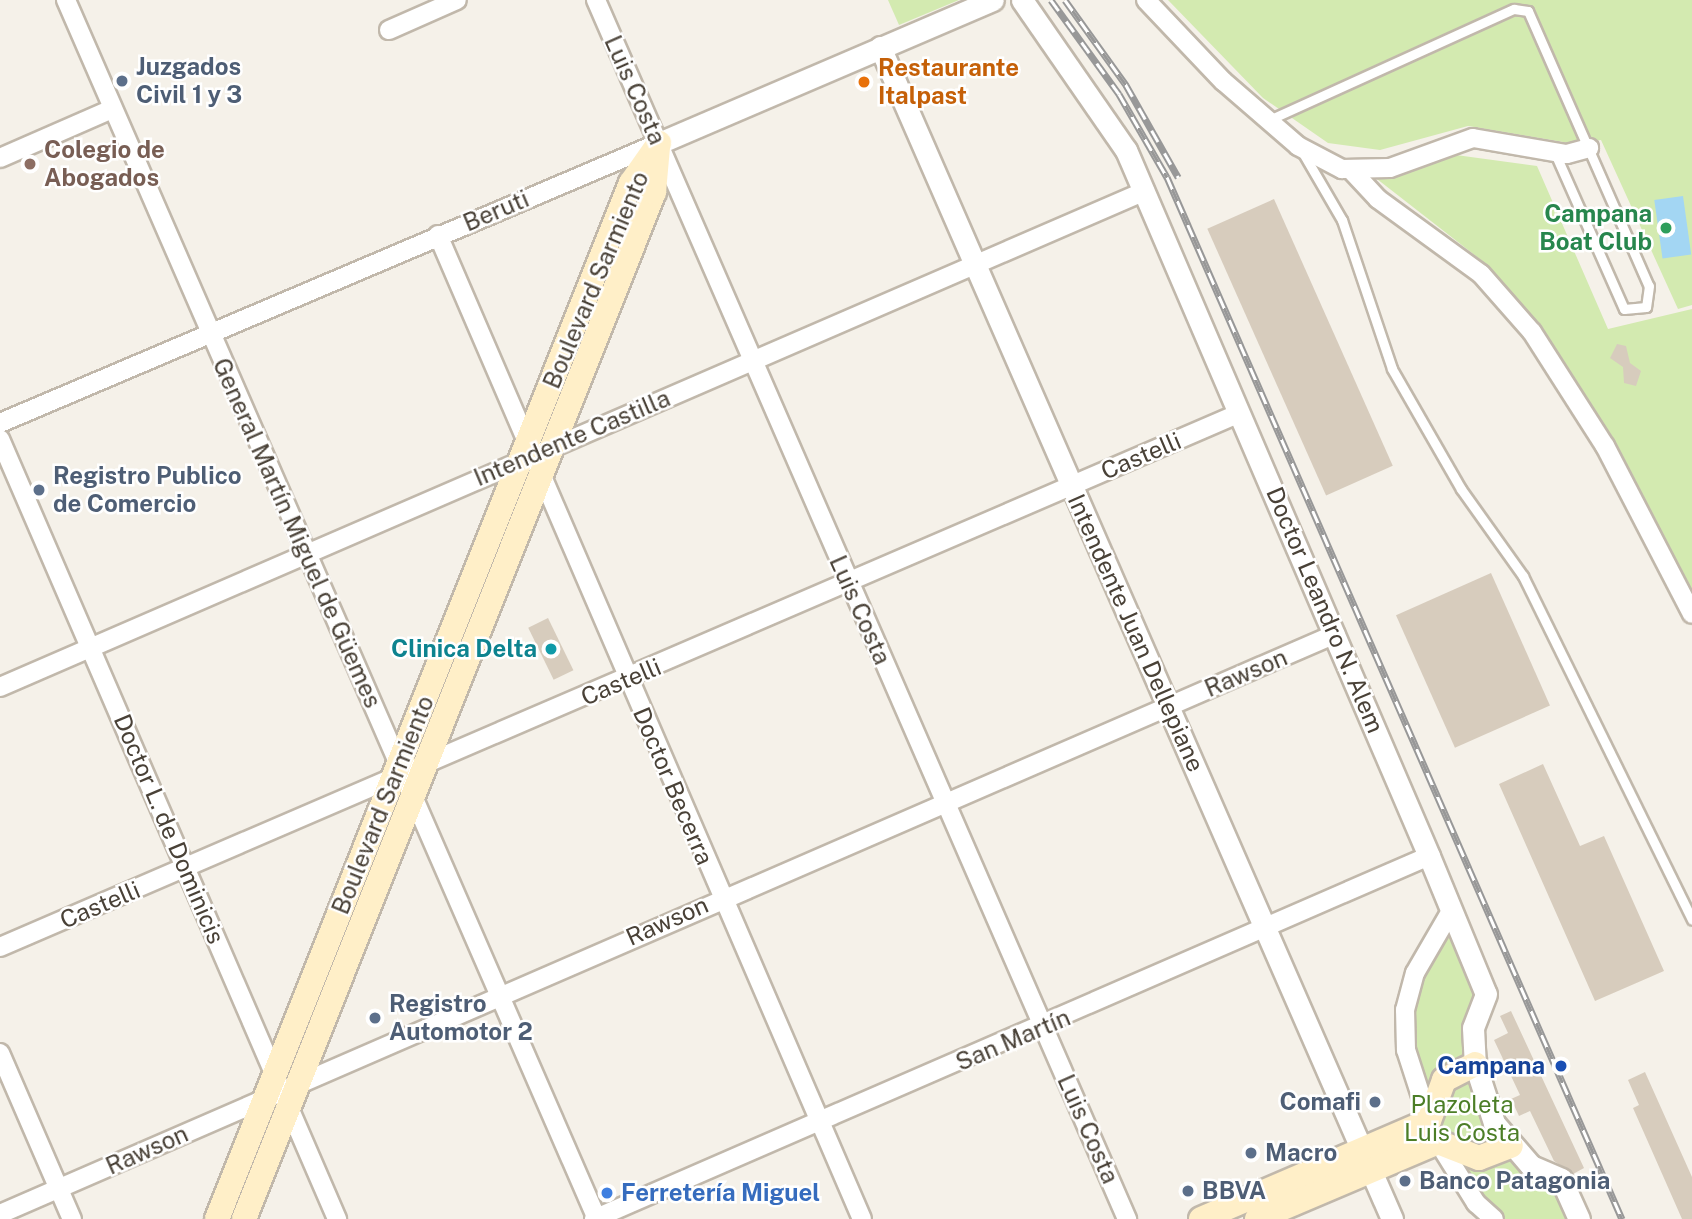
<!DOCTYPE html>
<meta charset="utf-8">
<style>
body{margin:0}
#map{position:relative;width:1692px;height:1219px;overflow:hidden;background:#f5f1e9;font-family:"Public Sans",sans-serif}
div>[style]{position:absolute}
.green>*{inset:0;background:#d3eab0}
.water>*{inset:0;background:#a3d6f3;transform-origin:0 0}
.building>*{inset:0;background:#d7ccbd;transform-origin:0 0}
.roads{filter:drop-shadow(2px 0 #c1b8ab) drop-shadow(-2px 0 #c1b8ab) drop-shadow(0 2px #c1b8ab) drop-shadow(0 -2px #c1b8ab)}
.service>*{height:9px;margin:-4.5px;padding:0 4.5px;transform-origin:4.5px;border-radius:4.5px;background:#fff}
.minor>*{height:18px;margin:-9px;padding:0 9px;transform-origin:9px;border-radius:9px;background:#fff}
.tertiary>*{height:21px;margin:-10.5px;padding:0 10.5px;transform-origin:10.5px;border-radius:10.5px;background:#fff}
.secondary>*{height:24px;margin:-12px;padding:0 12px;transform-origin:12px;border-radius:12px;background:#ffefc8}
.rail>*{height:7px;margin-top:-3.5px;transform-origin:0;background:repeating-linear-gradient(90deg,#fff 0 13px,#989898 0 26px);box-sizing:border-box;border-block:2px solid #989898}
.dots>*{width:19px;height:19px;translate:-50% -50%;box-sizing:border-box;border:4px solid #fff;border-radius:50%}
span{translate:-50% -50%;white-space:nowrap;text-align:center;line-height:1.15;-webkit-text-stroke:5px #fff;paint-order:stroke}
.service-label{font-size:24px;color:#4e5e75;font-weight:700}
.left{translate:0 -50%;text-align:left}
.right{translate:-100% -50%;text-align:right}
.food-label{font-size:24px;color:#c56008;font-weight:700}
.street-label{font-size:24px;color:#494137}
.education-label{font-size:24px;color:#785e54;font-weight:700}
.leisure-label{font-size:24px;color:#27864d;font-weight:700}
.culture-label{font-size:24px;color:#0d838f;font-weight:700}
.transit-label{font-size:24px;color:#164399;font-weight:700}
.park-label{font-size:24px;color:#4c7e27}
.shop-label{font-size:24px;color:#366cbe;font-weight:700}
</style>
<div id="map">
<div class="green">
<i style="clip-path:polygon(888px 0,959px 0,899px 25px)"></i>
<i style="clip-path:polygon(1168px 0,1692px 0,1692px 305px,1678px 309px,1601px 140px,1575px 144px,1468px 126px,1380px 150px,1328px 143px,1263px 98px)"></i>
<i style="clip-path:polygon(1456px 155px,1537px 166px,1608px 329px,1692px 309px,1692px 600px,1548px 340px,1481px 260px,1377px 179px)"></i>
<i style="clip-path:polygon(1451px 911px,1486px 994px,1473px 1028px,1494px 1123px,1561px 1179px,1579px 1219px,1494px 1219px,1429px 1121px,1405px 1010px)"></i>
</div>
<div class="water">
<i style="left:1683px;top:196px;width:59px;height:29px;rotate:82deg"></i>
</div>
<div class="building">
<i style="left:1274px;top:199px;width:292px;height:73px;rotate:66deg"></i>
<i style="clip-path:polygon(1617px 344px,1626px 346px,1630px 363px,1641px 371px,1636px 386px,1624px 383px,1623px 367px,1610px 358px)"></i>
<i style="left:1491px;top:573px;width:145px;height:104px;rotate:66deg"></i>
<i style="left:548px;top:618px;width:58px;height:22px;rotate:64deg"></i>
<i style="clip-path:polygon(1543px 764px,1580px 846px,1604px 836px,1664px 971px,1595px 1001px,1499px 784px)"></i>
<i style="clip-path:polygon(1511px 1011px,1584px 1168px,1573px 1174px,1554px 1161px,1530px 1111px,1519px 1116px,1511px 1099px,1520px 1095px,1494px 1040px,1508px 1033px,1500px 1016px)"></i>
<i style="clip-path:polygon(1645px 1072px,1692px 1177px,1692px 1219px,1682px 1219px,1633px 1108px,1639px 1105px,1628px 1080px)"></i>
</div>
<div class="roads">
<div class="service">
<i style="left:1271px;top:119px;width:267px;rotate:-24.4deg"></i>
<i style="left:1514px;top:9px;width:14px;rotate:8deg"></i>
<i style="left:1528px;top:11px;width:300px;rotate:66.3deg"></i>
<i style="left:1649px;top:286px;width:21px;rotate:98deg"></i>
<i style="left:1646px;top:307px;width:22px;rotate:175deg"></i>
<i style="left:1624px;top:309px;width:171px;rotate:-113.9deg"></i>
<i style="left:1303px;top:153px;width:78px;rotate:59.8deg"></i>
<i style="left:1342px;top:220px;width:157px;rotate:71.4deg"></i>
<i style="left:1392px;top:369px;width:138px;rotate:60.1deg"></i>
<i style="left:1461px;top:489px;width:107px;rotate:54.5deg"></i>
<i style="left:1523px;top:576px;width:383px;rotate:63.8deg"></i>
</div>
<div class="minor">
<i style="left:66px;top:0;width:1330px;rotate:66.46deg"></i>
<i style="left:596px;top:0;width:1330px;rotate:66.46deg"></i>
<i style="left:1146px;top:0;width:112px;rotate:46.5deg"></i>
<i style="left:1223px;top:81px;width:99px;rotate:40.9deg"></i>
<i style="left:1298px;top:146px;width:50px;rotate:27.6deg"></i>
<i style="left:1342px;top:169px;width:48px;rotate:-1.2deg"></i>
<i style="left:1390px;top:168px;width:88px;rotate:-19.9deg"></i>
<i style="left:1473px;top:138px;width:95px;rotate:9.7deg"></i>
<i style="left:1567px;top:154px;width:23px;rotate:-15deg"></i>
<i style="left:389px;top:30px;width:74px;rotate:-23.8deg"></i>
<i style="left:0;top:158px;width:122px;rotate:-23.6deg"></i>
<i style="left:1352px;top:171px;width:38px;rotate:47deg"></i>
<i style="left:1378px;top:199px;width:127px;rotate:36.1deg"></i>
<i style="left:1481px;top:274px;width:77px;rotate:48.7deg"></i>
<i style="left:1532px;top:332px;width:135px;rotate:57.4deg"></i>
<i style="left:1605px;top:446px;width:189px;rotate:62.6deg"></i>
<i style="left:438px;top:235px;width:1071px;rotate:66.69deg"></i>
<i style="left:0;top:423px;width:716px;rotate:-23.02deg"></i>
<i style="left:0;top:439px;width:850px;rotate:66.63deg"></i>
<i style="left:0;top:687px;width:1248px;rotate:-23.42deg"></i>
<i style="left:0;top:947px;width:1350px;rotate:-23.3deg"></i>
<i style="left:0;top:1053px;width:181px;rotate:66.6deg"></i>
<i style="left:1429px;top:1121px;width:75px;rotate:-107.9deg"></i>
<i style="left:1406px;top:1050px;width:40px;rotate:-91.4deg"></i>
<i style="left:1405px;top:1010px;width:38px;rotate:-75deg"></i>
<i style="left:1415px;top:973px;width:72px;rotate:-59.9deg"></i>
<i style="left:1438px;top:1142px;width:72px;rotate:58.1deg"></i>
<i style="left:1476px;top:1203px;width:24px;rotate:42deg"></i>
<i style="left:0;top:1214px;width:1456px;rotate:-23.48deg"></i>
<i style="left:594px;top:1219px;width:910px;rotate:-23.5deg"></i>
</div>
<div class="tertiary">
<i style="left:1022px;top:0;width:183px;rotate:55.3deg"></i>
<i style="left:1126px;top:150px;width:768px;rotate:66.77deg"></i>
<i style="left:1429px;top:856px;width:149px;rotate:67.6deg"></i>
<i style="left:1486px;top:994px;width:36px;rotate:111deg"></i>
<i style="left:1473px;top:1028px;width:36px;rotate:87deg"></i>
<i style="left:1475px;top:1064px;width:62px;rotate:72.1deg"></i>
<i style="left:1494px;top:1123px;width:57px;rotate:49.3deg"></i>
<i style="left:1531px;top:1166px;width:33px;rotate:23deg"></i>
<i style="left:1561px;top:1179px;width:44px;rotate:65.8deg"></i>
<i style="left:880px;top:47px;width:1279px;rotate:66.4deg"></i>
<i style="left:659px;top:143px;width:363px;rotate:-23.2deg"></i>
</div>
<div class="secondary">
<i style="left:217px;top:1219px;width:1116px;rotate:-68.22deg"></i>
<i style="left:631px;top:183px;width:49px;rotate:-55deg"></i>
<i style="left:244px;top:1219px;width:1106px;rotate:-68.24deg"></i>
<i style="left:654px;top:192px;width:45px;rotate:-84.9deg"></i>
<i style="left:1201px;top:1219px;width:248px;rotate:-23.3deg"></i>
<i style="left:1429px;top:1121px;width:44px;rotate:-69.9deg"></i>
<i style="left:1444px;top:1080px;width:35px;rotate:-27deg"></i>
<i style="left:1257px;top:1219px;width:197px;rotate:-23deg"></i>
<i style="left:1438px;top:1142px;width:44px;rotate:21.3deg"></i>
<i style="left:1479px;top:1158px;width:34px;rotate:-21deg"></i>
</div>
</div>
<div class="rail">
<i style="left:1051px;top:0;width:116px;rotate:54.1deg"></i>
<i style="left:1119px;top:94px;width:96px;rotate:60deg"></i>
<i style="left:1167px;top:177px;width:1137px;rotate:66.41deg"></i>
<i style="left:1065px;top:0;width:105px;rotate:54.3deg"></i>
<i style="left:1126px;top:85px;width:106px;rotate:60.5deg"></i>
</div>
<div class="dots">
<i style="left:122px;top:81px;background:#5c6f8a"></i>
<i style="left:864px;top:82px;background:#e8710a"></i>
<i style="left:30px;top:164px;background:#8d6e63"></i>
<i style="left:1666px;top:228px;background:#2e9e5b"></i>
<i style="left:39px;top:490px;background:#5c6f8a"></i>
<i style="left:551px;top:649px;background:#0f9aa8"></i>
<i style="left:375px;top:1018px;background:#5c6f8a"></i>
<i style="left:1561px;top:1066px;background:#1a4fb4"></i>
<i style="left:1375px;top:1102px;background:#5c6f8a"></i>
<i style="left:1251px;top:1153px;background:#5c6f8a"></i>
<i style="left:1405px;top:1181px;background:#5c6f8a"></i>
<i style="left:1188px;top:1191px;background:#5c6f8a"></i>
<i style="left:607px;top:1193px;background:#3f7fe0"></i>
</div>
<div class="service-label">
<span class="left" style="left:136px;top:81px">Juzgados<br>Civil 1 y 3</span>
<span class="left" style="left:53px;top:490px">Registro Publico<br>de Comercio</span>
<span class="left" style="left:389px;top:1018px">Registro<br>Automotor 2</span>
<span class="right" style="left:1361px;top:1102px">Comafi</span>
<span class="left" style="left:1265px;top:1153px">Macro</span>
<span class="left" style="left:1419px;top:1181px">Banco Patagonia</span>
<span class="left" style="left:1202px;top:1191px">BBVA</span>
</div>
<div class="food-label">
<span class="left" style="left:878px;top:82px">Restaurante<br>Italpast</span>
</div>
<div class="street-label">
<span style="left:635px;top:90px;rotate:66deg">Luis Costa</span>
<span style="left:496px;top:211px;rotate:-23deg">Beruti</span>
<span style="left:596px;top:280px;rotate:-67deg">Boulevard Sarmiento</span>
<span style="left:572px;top:438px;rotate:-23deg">Intendente Castilla</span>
<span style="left:1141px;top:456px;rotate:-23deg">Castelli</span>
<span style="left:297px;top:533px;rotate:66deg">General Martín Miguel de Güemes</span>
<span style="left:860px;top:610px;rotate:66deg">Luis Costa</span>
<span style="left:1325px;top:610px;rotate:67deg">Doctor Leandro N. Alem</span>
<span style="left:1136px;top:633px;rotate:66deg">Intendente Juan Dellepiane</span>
<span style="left:1246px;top:673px;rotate:-23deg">Rawson</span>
<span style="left:621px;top:682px;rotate:-23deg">Castelli</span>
<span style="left:673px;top:786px;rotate:67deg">Doctor Becerra</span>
<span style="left:383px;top:805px;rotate:-68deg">Boulevard Sarmiento</span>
<span style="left:169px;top:829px;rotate:67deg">Doctor L. de Dominicis</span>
<span style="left:100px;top:905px;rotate:-23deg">Castelli</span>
<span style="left:667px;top:921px;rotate:-24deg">Rawson</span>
<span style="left:1013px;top:1040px;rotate:-23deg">San Martín</span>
<span style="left:1088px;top:1129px;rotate:66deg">Luis Costa</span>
<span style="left:147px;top:1150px;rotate:-24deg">Rawson</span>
</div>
<div class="education-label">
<span class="left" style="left:44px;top:164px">Colegio de<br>Abogados</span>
</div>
<div class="leisure-label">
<span class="right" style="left:1652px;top:228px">Campana<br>Boat Club</span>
</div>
<div class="culture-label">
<span class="right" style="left:537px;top:649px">Clinica Delta</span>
</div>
<div class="transit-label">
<span class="right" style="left:1545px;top:1066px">Campana</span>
</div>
<div class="park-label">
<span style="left:1462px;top:1119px">Plazoleta<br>Luis Costa</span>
</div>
<div class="shop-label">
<span class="left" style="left:621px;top:1193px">Ferretería Miguel</span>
</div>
</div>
